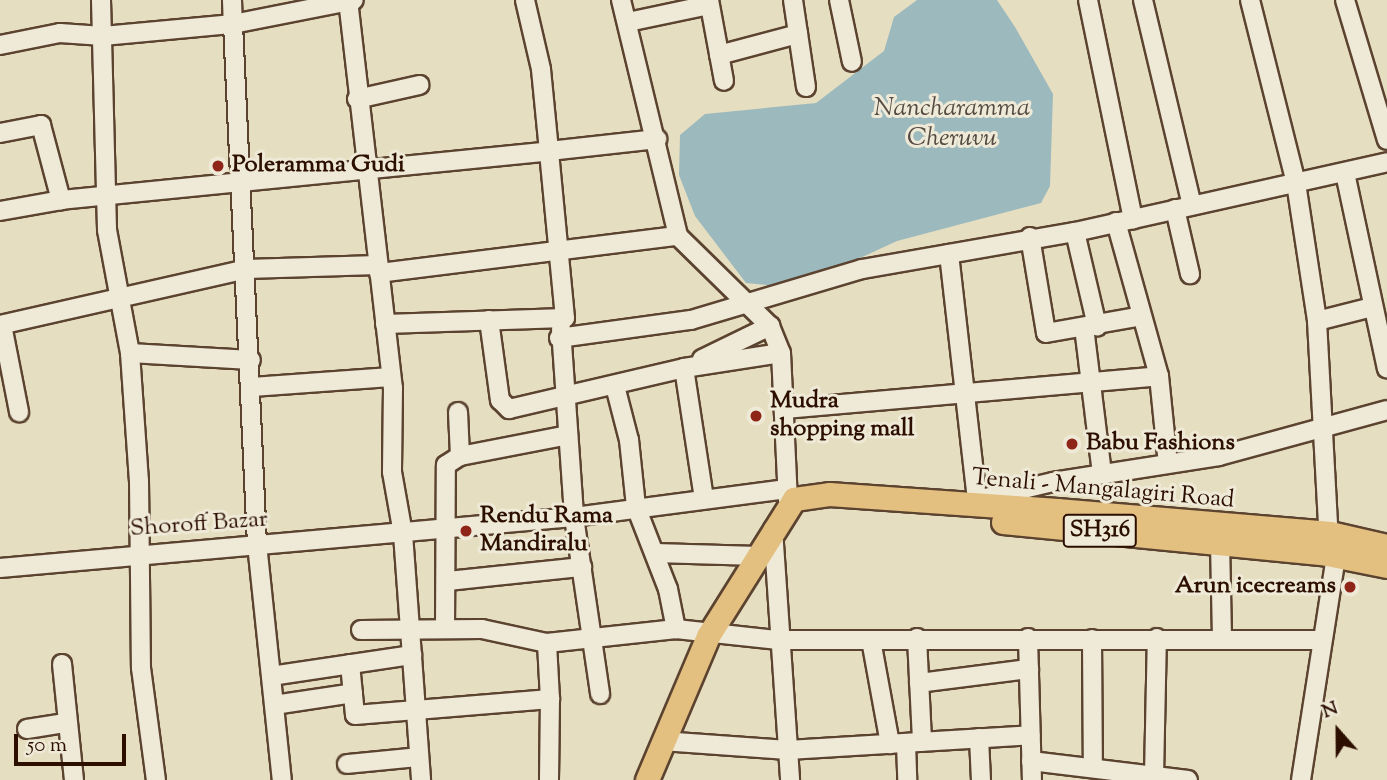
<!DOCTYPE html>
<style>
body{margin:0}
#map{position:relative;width:1387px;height:780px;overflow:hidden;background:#e6dec1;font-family:"Sorts Mill Goudy",serif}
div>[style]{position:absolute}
.water>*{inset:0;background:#9cb9bd}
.roads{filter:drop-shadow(2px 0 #5b4330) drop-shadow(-2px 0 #5b4330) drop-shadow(0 2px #5b4330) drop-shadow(0 -2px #5b4330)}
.minor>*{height:18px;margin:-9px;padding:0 9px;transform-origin:9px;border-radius:9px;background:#efead7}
.major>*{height:23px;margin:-11.5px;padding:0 11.5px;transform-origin:11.5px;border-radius:11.5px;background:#e3bf80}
.dots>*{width:19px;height:19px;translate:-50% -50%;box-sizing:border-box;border:4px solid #efead7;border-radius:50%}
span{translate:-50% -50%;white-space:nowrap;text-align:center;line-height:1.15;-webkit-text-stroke:6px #efead7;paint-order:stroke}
.shield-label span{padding:2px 5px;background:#efead7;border:2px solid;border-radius:5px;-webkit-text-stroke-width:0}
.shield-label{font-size:23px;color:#2d0f00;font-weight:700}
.poi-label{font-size:24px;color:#2d0f00;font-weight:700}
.left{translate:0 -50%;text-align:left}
.right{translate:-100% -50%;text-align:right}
.street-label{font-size:24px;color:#2d0f00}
.water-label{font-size:26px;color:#544a42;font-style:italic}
.north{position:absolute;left:1303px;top:696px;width:70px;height:70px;-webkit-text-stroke:5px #efead7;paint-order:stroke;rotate:339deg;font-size:19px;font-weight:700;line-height:28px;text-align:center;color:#2d0f00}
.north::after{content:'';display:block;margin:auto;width:24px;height:32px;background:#2d0f00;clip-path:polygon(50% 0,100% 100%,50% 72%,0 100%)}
.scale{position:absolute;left:14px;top:734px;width:112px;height:32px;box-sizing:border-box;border:4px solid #2d0f00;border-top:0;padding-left:9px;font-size:21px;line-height:24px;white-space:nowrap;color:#2d0f00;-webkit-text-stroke:5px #efead7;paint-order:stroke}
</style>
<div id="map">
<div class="water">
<i style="clip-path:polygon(917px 0,997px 0,1015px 27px,1053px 94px,1050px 186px,1041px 203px,897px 241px,847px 264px,776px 286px,746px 283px,695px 216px,679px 175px,680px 135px,705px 114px,816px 103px,884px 51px,894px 17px)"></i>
</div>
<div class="roads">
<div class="minor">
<i style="left:101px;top:0;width:230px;rotate:88.5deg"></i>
<i style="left:107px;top:230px;width:125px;rotate:79.4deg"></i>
<i style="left:130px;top:353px;width:128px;rotate:86deg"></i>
<i style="left:139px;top:481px;width:187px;rotate:89.4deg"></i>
<i style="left:141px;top:668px;width:113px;rotate:82.4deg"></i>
<i style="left:232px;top:0;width:24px;rotate:88deg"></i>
<i style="left:233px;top:24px;width:123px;rotate:-11.2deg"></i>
<i style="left:348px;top:0;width:391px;rotate:83.4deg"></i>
<i style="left:393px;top:388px;width:84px;rotate:90.7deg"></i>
<i style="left:392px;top:472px;width:63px;rotate:79.9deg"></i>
<i style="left:403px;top:534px;width:247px;rotate:85.8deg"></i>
<i style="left:621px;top:0;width:243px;rotate:76.4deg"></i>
<i style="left:678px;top:236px;width:129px;rotate:44.4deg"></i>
<i style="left:770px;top:326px;width:29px;rotate:68deg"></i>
<i style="left:781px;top:353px;width:147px;rotate:87.3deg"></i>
<i style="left:709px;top:0;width:82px;rotate:79.5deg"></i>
<i style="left:793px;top:0;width:88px;rotate:81.5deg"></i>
<i style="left:839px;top:0;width:63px;rotate:78.2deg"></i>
<i style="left:1088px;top:0;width:224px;rotate:78.4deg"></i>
<i style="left:1143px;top:0;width:211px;rotate:76.6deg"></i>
<i style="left:1250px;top:0;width:189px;rotate:75.9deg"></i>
<i style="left:1296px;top:183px;width:140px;rotate:81.3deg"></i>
<i style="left:1317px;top:321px;width:223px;rotate:86.9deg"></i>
<i style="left:1345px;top:0;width:146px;rotate:73.3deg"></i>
<i style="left:628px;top:22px;width:83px;rotate:-11.9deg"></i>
<i style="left:0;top:45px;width:61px;rotate:-11.3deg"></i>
<i style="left:60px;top:33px;width:43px;rotate:4deg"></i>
<i style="left:103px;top:36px;width:131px;rotate:-5.3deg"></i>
<i style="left:233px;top:24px;width:521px;rotate:87.36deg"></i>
<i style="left:257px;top:544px;width:237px;rotate:84deg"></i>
<i style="left:719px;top:55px;width:82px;rotate:-14.9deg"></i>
<i style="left:357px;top:99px;width:64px;rotate:-12.7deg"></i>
<i style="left:0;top:133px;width:42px;rotate:-11deg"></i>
<i style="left:41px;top:125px;width:78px;rotate:75.1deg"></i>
<i style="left:1345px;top:173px;width:200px;rotate:77.9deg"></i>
<i style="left:1175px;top:209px;width:67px;rotate:77deg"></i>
<i style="left:0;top:211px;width:62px;rotate:-10.2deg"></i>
<i style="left:61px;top:200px;width:490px;rotate:-5.7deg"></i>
<i style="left:549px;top:151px;width:82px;rotate:-95.6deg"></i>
<i style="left:541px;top:69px;width:71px;rotate:-103.1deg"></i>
<i style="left:1116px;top:222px;width:160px;rotate:74.4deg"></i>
<i style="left:1159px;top:376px;width:88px;rotate:84.2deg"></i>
<i style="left:1075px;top:232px;width:97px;rotate:76.8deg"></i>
<i style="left:1030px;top:237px;width:97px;rotate:80.5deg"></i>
<i style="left:1046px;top:333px;width:97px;rotate:-10deg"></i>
<i style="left:949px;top:254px;width:248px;rotate:83.5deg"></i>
<i style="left:379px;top:273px;width:301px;rotate:-7.1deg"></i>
<i style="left:489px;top:320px;width:81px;rotate:82.2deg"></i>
<i style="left:500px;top:400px;width:13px;rotate:45deg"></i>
<i style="left:509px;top:409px;width:180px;rotate:-13.2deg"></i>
<i style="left:684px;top:368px;width:98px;rotate:-8.8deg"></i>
<i style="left:1317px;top:321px;width:57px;rotate:-14.3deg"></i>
<i style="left:385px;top:324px;width:180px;rotate:-1.9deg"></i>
<i style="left:565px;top:318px;width:168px;rotate:-95.5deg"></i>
<i style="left:549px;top:151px;width:109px;rotate:-6.3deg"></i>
<i style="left:0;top:325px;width:252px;rotate:-12.8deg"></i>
<i style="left:246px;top:269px;width:132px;rotate:-1.7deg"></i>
<i style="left:2px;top:325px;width:89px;rotate:78.9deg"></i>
<i style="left:1084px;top:327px;width:148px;rotate:83deg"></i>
<i style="left:561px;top:329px;width:188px;rotate:86deg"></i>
<i style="left:574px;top:517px;width:179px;rotate:81.6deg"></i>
<i style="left:559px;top:338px;width:133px;rotate:-7.8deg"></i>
<i style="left:691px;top:320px;width:178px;rotate:-16.6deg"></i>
<i style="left:862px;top:269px;width:216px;rotate:-9.9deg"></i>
<i style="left:1075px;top:232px;width:320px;rotate:-12.6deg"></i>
<i style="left:130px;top:353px;width:121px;rotate:3.3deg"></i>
<i style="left:702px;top:359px;width:76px;rotate:-25.9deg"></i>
<i style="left:684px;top:368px;width:133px;rotate:81.3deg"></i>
<i style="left:615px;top:386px;width:56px;rotate:75.5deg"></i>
<i style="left:629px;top:440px;width:67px;rotate:84deg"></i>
<i style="left:636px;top:507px;width:88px;rotate:68.7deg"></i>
<i style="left:668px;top:589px;width:41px;rotate:78.7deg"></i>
<i style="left:252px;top:387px;width:139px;rotate:-4.1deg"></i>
<i style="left:785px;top:409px;width:375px;rotate:-5deg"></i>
<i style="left:458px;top:412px;width:44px;rotate:87.4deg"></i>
<i style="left:977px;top:500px;width:78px;rotate:-13.3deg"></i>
<i style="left:1053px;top:482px;width:168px;rotate:-8.9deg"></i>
<i style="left:1219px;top:456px;width:174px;rotate:-15.3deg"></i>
<i style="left:773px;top:529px;width:252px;rotate:86.1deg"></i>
<i style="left:1220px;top:542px;width:94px;rotate:88.8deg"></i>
<i style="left:655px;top:553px;width:103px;rotate:1.7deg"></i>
<i style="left:0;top:568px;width:576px;rotate:-5.08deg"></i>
<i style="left:574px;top:517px;width:215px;rotate:-7.5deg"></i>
<i style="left:448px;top:581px;width:135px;rotate:-6deg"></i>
<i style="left:445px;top:629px;width:164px;rotate:-89.7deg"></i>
<i style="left:446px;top:465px;width:17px;rotate:-33deg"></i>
<i style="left:460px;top:456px;width:110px;rotate:-11deg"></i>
<i style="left:361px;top:630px;width:121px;rotate:-0.5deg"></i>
<i style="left:482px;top:629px;width:66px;rotate:12.2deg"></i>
<i style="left:917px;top:638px;width:104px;rotate:87.2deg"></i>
<i style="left:1028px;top:638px;width:142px;rotate:88.4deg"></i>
<i style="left:1092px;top:639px;width:129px;rotate:89.6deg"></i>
<i style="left:871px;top:640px;width:106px;rotate:79.6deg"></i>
<i style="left:62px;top:664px;width:117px;rotate:84.1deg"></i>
<i style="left:350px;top:664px;width:51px;rotate:84.4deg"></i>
<i style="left:355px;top:715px;width:196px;rotate:-4.7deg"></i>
<i style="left:550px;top:699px;width:56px;rotate:-93.1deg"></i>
<i style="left:547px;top:643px;width:130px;rotate:-6.2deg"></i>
<i style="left:676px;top:629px;width:103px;rotate:6.2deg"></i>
<i style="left:778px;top:640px;width:542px"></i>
<i style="left:271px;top:676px;width:143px;rotate:-8.5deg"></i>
<i style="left:919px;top:683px;width:111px;rotate:-7.3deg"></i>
<i style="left:274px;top:705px;width:80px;rotate:-8.6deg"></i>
<i style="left:27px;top:729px;width:39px;rotate:-9deg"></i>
<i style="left:979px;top:738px;width:42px;rotate:87.3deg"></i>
<i style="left:662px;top:741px;width:126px;rotate:4.1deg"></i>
<i style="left:788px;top:750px;width:243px;rotate:-3.5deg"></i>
<i style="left:906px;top:743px;width:37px;rotate:88deg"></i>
<i style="left:1031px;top:761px;width:158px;rotate:6.9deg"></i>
<i style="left:347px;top:764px;width:72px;rotate:-5.6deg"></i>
<i style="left:1154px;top:776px;width:138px;rotate:-88.8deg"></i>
<i style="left:549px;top:780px;width:81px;rotate:-89.3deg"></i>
<i style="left:1301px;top:780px;width:227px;rotate:-81.1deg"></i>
</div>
<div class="major">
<i style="left:1003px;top:522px;width:326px;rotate:5.6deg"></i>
<i style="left:1327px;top:554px;width:61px;rotate:11.3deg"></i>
<i style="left:647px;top:780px;width:156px;rotate:-67deg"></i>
<i style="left:708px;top:636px;width:162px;rotate:-57.9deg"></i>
<i style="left:794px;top:499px;width:35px;rotate:-8deg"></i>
<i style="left:829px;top:494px;width:229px;rotate:4deg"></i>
<i style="left:1057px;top:510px;width:274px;rotate:4.8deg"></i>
<i style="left:1330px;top:533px;width:58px;rotate:12.8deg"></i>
</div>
</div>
<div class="dots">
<i style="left:218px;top:166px;background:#8f2418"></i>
<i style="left:756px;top:416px;background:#8f2418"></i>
<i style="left:1072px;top:444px;background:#8f2418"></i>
<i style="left:466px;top:531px;background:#8f2418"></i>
<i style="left:1350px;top:587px;background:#8f2418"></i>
</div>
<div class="shield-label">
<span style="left:1100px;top:531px">SH316</span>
</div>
<div class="poi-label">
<span class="left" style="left:232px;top:166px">Poleramma Gudi</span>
<span class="left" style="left:770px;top:416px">Mudra<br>shopping mall</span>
<span class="left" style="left:1086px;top:444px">Babu Fashions</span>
<span class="left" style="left:480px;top:531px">Rendu Rama<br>Mandiralu</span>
<span class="right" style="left:1336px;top:587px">Arun icecreams</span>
</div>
<div class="street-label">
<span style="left:1103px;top:490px;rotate:5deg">Tenali - Mangalagiri Road</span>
<span style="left:199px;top:525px;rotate:-4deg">Shoroff Bazar</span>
</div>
<div class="water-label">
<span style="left:952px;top:124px">Nancharamma<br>Cheruvu</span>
</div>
<div class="north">N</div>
<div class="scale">50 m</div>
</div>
